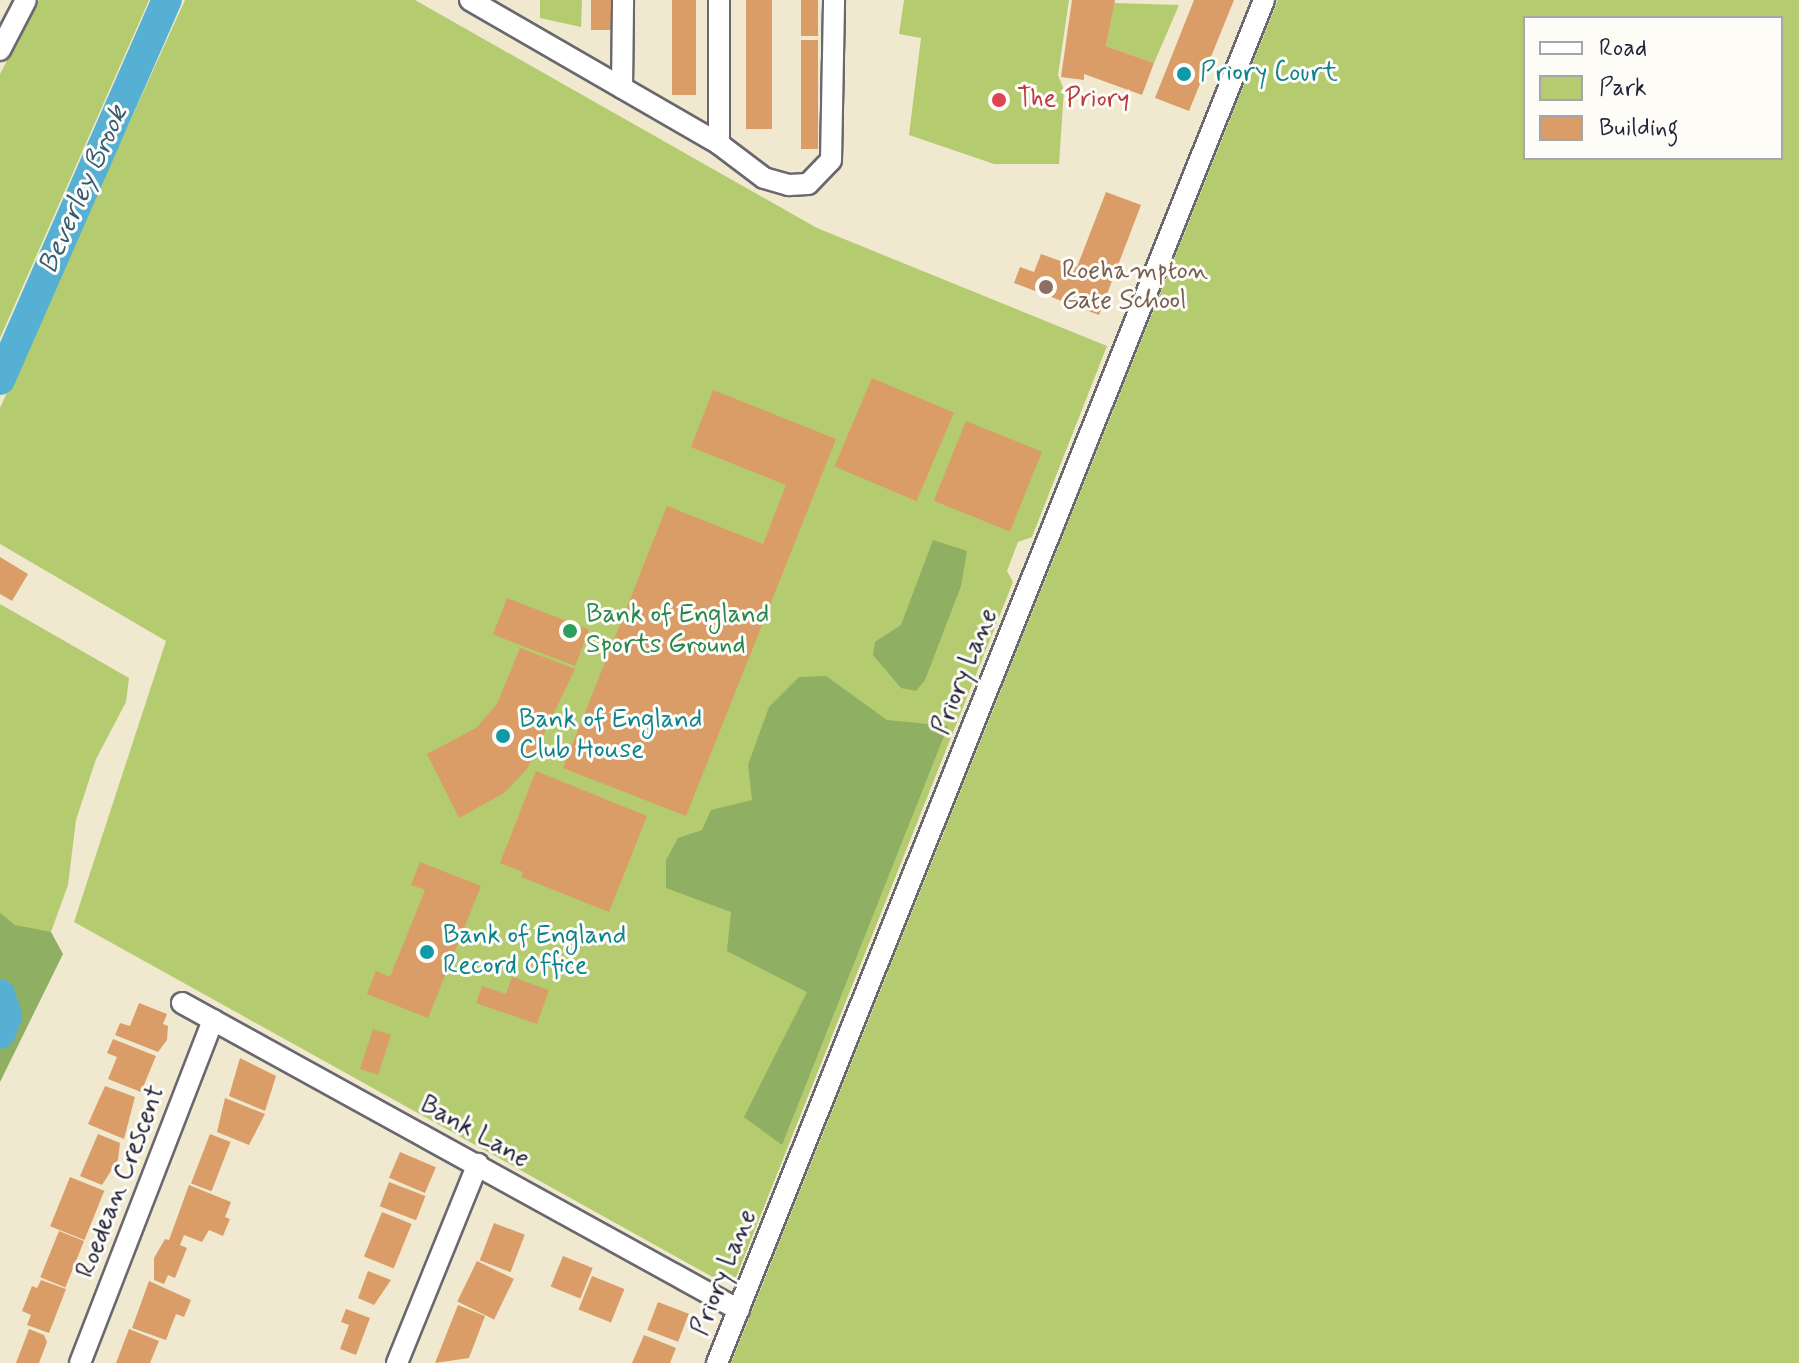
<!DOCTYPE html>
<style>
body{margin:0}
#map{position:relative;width:1799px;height:1363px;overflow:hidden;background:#f0e9d0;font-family:Mynerve,sans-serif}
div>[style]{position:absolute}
.green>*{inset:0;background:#b4cb70}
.forest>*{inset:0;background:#8faf62}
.river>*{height:30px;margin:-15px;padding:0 15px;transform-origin:15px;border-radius:15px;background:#55b0d3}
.building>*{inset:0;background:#da9d67;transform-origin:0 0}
.roads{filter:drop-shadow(2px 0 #6a686f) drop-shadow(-2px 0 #6a686f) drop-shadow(0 2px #6a686f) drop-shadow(0 -2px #6a686f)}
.minor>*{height:20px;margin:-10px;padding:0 10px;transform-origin:10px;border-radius:10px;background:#fff}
.dots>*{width:22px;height:22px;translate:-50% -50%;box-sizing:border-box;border:4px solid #fdfcf7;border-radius:50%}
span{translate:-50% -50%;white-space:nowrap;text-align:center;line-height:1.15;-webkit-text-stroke:6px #fdfcf7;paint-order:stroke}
.culture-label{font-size:26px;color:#0d838f}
.left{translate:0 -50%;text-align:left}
.health-label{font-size:26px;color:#be3a42}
.education-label{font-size:26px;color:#785e54}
.leisure-label{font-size:26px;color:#27864d}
.street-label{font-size:26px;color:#22223b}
.water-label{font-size:28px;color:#365b78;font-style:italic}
.legend{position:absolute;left:1523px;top:16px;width:260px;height:144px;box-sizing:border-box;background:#fdfcf7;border:2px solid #a5a5ac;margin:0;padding:10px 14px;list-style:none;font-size:24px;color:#22223b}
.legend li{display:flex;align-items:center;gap:16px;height:40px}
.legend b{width:40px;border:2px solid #a5a5ac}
</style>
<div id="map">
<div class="green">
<i style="clip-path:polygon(39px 0,149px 0,0 338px,0 74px)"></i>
<i style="clip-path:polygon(185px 0,415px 0,817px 228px,1107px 346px,1032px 537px,1018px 542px,1007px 571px,1013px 582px,736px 1277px,718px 1280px,74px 922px,166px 641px,0 544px,0 408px)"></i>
<i style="clip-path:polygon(540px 0,582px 0,581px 27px,540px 18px)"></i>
<i style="clip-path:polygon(904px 0,1069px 0,1058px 75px,1064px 90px,1059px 164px,994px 164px,909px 135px,921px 38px,899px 34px)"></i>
<i style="clip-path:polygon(evenodd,1278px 0,1799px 0,1799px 1363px,731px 1363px,1278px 0,1525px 18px,1781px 18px,1781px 158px,1525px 158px,1525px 18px)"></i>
<i style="clip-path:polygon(1114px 3px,1179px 5px,1154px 63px,1106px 46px)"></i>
<i style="clip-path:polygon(0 604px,129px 678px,126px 702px,96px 759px,76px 820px,68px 885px,43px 954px,0 987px)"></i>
</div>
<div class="forest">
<i style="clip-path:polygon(933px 540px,967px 551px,961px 586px,925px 680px,916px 691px,901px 688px,873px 655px,875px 642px,901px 625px)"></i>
<i style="clip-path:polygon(826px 676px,887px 720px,948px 726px,782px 1145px,744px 1117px,807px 992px,727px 951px,731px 912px,666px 888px,666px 860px,678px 838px,702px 830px,711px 810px,752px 800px,748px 765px,769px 707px,799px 677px)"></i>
<i style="clip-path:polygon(0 913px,15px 925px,51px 932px,63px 954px,0 1082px)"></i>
</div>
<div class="river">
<i style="left:0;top:380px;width:415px;rotate:-66.3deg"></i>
<i style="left:0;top:994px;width:23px;rotate:72deg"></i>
<i style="left:7px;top:1016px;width:19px;rotate:111deg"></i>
</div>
<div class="building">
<i style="left:591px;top:0;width:21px;height:30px"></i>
<i style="left:672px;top:0;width:24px;height:95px"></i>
<i style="left:746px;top:0;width:26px;height:129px"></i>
<i style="left:801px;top:0;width:17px;height:36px"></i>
<i style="clip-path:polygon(1072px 0,1115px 0,1106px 46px,1154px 63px,1142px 95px,1084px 74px,1084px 80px,1061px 77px)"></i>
<i style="clip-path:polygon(1194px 0,1234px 0,1189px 111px,1155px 98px)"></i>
<i style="left:801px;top:40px;width:17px;height:109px"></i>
<i style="clip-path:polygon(1106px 192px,1141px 205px,1099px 315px,1014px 283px,1020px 267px,1034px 272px,1041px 254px,1077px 267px)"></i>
<i style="left:872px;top:378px;width:89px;height:96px;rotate:23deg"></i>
<i style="clip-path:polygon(713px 390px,836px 439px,686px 816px,563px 768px,667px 506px,763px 544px,786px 485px,691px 447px)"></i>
<i style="left:966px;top:421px;width:82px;height:86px;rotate:22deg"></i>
<i style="clip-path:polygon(0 557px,28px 574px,12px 601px,0 594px)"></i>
<i style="left:507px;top:598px;width:88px;height:39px;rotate:21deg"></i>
<i style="clip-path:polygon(520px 648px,575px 669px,527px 769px,504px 793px,459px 818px,427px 754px,476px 728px,497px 704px)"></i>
<i style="clip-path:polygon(536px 771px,647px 816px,609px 912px,521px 877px,523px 872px,500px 863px)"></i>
<i style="clip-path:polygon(420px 862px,481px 886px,428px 1018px,367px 994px,376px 971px,390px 977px,425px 890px,411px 885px)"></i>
<i style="clip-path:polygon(512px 977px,549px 990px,537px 1024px,476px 1003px,482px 986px,506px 994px)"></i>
<i style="clip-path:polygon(139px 1003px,167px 1014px,163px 1024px,168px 1026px,167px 1040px,158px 1052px,115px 1035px,120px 1023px,130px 1026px)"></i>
<i style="left:373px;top:1029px;width:19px;height:42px;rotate:18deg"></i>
<i style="clip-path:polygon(113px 1039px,156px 1056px,141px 1092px,108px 1079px,117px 1057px,107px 1053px)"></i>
<i style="clip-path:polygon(240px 1058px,276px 1076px,265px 1111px,229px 1096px)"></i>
<i style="clip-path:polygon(105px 1086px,135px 1097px,124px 1139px,88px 1124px)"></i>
<i style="clip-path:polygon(225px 1098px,265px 1114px,249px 1145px,217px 1132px)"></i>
<i style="clip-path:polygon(98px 1134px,120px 1143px,118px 1160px,102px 1185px,80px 1176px)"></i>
<i style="left:210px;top:1134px;width:22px;height:53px;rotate:21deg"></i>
<i style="left:400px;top:1152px;width:39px;height:28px;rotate:23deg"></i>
<i style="left:70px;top:1177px;width:37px;height:53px;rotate:22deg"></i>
<i style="left:389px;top:1182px;width:39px;height:26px;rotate:21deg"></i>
<i style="clip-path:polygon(189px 1185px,231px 1202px,225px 1217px,230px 1219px,223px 1236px,209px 1230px,202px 1242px,184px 1235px,180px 1245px,187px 1248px,175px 1278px,168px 1275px,164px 1284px,154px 1280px,154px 1258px,165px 1239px,169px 1240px)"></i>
<i style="left:382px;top:1212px;width:32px;height:48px;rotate:22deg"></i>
<i style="left:494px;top:1223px;width:33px;height:40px;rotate:21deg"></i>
<i style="left:59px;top:1231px;width:27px;height:50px;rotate:22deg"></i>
<i style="left:563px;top:1256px;width:32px;height:33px;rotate:22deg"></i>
<i style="left:477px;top:1261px;width:41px;height:45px;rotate:26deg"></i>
<i style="clip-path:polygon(368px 1271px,391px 1280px,374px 1305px,358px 1298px)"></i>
<i style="left:592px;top:1276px;width:35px;height:36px;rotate:22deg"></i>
<i style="clip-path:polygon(41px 1280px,66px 1289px,49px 1333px,27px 1325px,31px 1315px,22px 1311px,32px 1286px,37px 1288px)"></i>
<i style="clip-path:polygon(149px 1281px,191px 1300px,184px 1317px,176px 1314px,166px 1340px,132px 1328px)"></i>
<i style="left:658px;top:1302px;width:33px;height:30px;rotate:21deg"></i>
<i style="clip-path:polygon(458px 1305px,485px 1316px,469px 1358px,435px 1363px)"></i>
<i style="clip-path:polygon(346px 1309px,370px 1318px,356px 1355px,340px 1349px,349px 1325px,341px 1322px)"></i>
<i style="clip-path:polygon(29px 1329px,44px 1335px,47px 1342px,39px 1363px,16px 1363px)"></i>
<i style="clip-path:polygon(129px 1329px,159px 1341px,150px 1363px,116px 1363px)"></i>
<i style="clip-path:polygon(644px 1335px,676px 1348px,670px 1363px,632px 1363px)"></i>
</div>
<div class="roads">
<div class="minor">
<i style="left:470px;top:0;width:288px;rotate:30deg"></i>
<i style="left:719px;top:144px;width:56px;rotate:37.1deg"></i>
<i style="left:764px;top:178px;width:26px;rotate:16deg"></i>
<i style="left:789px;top:185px;width:19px;rotate:-3deg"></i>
<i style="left:808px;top:184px;width:33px;rotate:-46deg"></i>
<i style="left:831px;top:160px;width:160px;rotate:-88.9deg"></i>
<i style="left:719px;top:0;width:144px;rotate:90deg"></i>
<i style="left:0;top:50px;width:56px;rotate:-62.5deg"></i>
<i style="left:622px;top:88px;width:88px;rotate:-89.3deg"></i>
<i style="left:182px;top:1003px;width:636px;rotate:28.86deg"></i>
<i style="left:80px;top:1363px;width:368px;rotate:-68.8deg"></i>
<i style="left:397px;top:1363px;width:215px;rotate:-67.9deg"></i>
<i style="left:717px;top:1363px;width:1469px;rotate:-68.13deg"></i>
</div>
</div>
<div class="dots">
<i style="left:1184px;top:74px;background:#0f9aa8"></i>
<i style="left:999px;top:100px;background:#e0444e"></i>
<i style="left:1046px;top:287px;background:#8d6e63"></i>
<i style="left:570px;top:631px;background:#2e9e5b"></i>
<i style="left:503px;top:736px;background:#0f9aa8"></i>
<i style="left:427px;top:952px;background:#0f9aa8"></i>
</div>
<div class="culture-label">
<span class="left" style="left:1200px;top:74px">Priory Court</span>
<span class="left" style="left:519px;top:736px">Bank of England<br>Club House</span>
<span class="left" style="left:443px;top:952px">Bank of England<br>Record Office</span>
</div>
<div class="health-label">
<span class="left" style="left:1017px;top:100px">The Priory</span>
</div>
<div class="education-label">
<span class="left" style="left:1062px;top:287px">Roehampton<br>Gate School</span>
</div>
<div class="leisure-label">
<span class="left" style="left:586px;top:631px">Bank of England<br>Sports Ground</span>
</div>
<div class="street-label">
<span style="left:966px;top:672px;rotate:-68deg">Priory Lane</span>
<span style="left:474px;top:1133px;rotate:29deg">Bank Lane</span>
<span style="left:122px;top:1182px;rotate:-69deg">Roedean Crescent</span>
<span style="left:725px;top:1273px;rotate:-68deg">Priory Lane</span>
</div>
<div class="water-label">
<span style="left:84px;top:190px;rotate:-66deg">Beverley Brook</span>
</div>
<ul class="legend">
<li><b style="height:10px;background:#fff"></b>Road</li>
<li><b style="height:22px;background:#b4cb70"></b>Park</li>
<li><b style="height:22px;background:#da9d67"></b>Building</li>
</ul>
</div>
